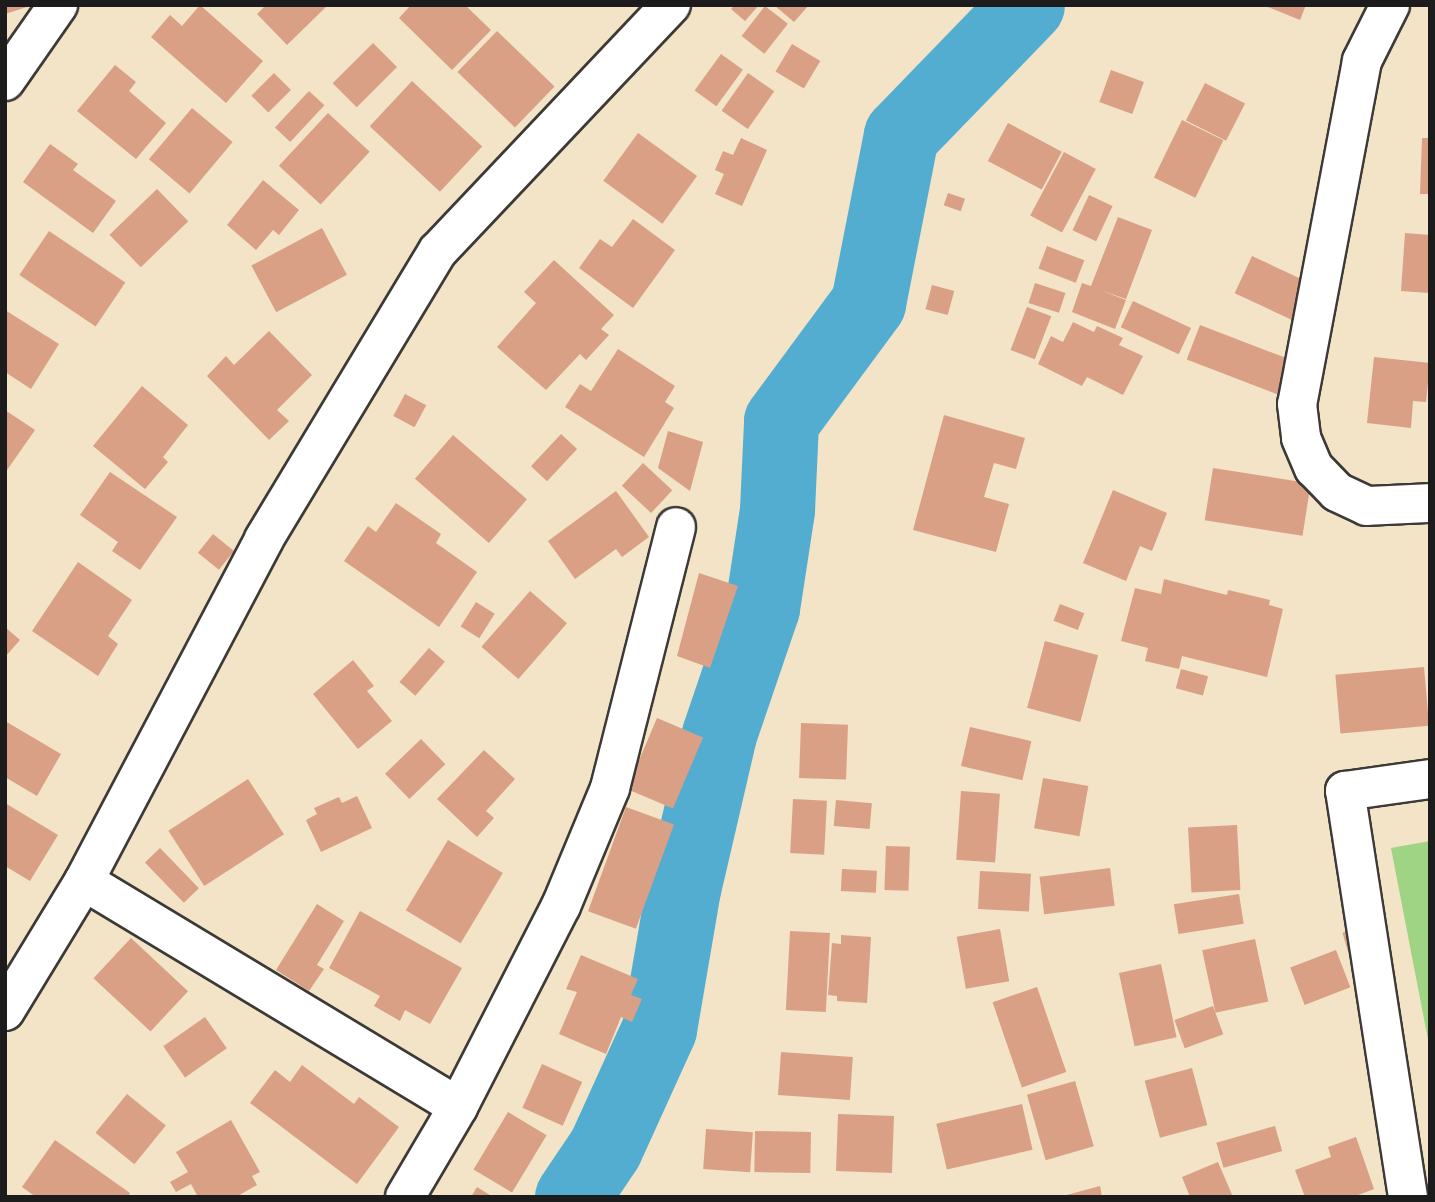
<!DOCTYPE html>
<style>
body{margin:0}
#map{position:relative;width:1435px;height:1202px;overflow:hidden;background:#f3e3c7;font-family:"Playpen Sans",sans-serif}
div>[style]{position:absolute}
.green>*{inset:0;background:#9fd485}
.river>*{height:75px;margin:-37.5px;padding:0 37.5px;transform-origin:37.5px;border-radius:37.5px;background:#53add1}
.building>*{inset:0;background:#d9a086;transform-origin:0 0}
.roads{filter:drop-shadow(2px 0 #3c3a36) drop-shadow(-2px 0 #3c3a36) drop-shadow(0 2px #3c3a36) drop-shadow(0 -2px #3c3a36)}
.minor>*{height:38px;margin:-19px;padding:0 19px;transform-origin:19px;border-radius:19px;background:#fff}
span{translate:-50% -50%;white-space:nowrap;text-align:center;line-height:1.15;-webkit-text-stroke:5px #fcf5e5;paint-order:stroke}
.frame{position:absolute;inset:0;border:7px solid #1c1c1c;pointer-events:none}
</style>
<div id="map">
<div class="green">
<i style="clip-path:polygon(1430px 841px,1430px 1050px,1391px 848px)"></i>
</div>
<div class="river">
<i style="left:572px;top:1197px;width:59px;rotate:-56deg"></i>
<i style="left:605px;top:1148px;width:131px;rotate:-65.6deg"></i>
<i style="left:659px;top:1029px;width:142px;rotate:-80.3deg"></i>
<i style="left:683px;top:889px;width:159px;rotate:-76.9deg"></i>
<i style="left:719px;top:734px;width:133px;rotate:-71.2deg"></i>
<i style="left:762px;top:608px;width:99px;rotate:-81.3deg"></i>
<i style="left:777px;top:510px;width:89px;rotate:-87.4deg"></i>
<i style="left:781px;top:421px;width:147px;rotate:-53.6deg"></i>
<i style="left:868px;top:303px;width:171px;rotate:-78.9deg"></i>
<i style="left:901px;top:135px;width:181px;rotate:-45.9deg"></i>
</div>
<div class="building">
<i style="clip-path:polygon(5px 5px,30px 5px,30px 6px,5px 14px)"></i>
<i style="clip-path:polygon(200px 5px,263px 61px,226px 103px,151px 37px,170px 15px,182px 26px)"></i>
<i style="clip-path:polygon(266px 5px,328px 5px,287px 45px,257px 14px)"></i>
<i style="clip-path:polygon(411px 5px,465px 5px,491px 30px,452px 70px,399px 18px)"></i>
<i style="clip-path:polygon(735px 5px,759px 5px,745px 21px,731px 9px)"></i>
<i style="clip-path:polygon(774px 5px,809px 5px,794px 22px)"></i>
<i style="clip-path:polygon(1263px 5px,1306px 5px,1300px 20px)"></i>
<i style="left:765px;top:6px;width:29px;height:38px;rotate:38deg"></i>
<i style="left:497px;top:31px;width:80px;height:57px;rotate:44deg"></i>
<i style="left:373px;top:43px;width:34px;height:57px;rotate:45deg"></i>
<i style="left:792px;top:44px;width:33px;height:32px;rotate:31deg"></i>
<i style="left:721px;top:54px;width:27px;height:45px;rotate:36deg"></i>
<i style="clip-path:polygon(115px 65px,136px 82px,129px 91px,166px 123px,136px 159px,77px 111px)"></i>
<i style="left:1111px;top:70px;width:35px;height:34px;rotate:20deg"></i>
<i style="left:274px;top:73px;width:24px;height:32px;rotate:45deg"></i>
<i style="left:748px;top:73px;width:32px;height:46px;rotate:35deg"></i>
<i style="left:412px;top:81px;width:96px;height:62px;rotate:43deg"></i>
<i style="left:1205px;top:83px;width:45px;height:42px;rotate:27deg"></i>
<i style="left:309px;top:91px;width:21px;height:50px;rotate:43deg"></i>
<i style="left:192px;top:108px;width:53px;height:67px;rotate:40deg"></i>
<i style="left:328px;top:113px;width:57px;height:72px;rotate:43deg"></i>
<i style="left:1182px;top:120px;width:46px;height:64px;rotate:26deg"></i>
<i style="left:1008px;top:123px;width:61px;height:43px;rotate:28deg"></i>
<i style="left:638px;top:133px;width:73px;height:59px;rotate:36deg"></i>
<i style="clip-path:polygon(741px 138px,767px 150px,742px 206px,715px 194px,724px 174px,715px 170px,723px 151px,733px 155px)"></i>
<i style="clip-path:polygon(1422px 138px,1430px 138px,1430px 194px,1420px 194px)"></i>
<i style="clip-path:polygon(50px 144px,78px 164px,73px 170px,116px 201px,93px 233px,23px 182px)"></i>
<i style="left:1064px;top:152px;width:36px;height:72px;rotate:28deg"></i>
<i style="clip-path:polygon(263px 180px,299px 210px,279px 235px,273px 230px,256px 250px,227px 225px)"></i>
<i style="left:157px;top:189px;width:45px;height:66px;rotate:46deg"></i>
<i style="left:948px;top:193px;width:18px;height:13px;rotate:19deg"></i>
<i style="left:1089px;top:195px;width:26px;height:39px;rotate:25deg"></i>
<i style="clip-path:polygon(1118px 217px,1152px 230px,1126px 299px,1100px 290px,1126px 300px,1115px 329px,1072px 312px,1082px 283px,1091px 286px)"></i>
<i style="clip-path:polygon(633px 219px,675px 250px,633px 308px,579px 268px,600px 239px,612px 247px)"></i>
<i style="left:322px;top:228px;width:53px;height:80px;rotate:62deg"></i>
<i style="left:49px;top:231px;width:92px;height:53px;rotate:34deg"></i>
<i style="clip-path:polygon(1405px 233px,1430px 235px,1430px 293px,1401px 291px)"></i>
<i style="left:1047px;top:246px;width:40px;height:24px;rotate:21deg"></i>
<i style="left:1252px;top:256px;width:65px;height:41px;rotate:25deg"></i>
<i style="clip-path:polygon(554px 260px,614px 315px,601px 329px,609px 335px,586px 360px,580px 354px,546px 390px,497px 347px,536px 303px,524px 292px)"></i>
<i style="left:1035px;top:283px;width:32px;height:21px;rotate:18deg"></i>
<i style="left:932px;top:285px;width:23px;height:25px;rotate:15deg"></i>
<i style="left:1133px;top:301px;width:64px;height:29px;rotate:25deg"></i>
<i style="left:1027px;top:307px;width:26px;height:46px;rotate:21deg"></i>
<i style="clip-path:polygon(5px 310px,59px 344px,31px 389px,5px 372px)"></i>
<i style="clip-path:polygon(1073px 322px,1094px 332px,1097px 326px,1123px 338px,1119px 345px,1143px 356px,1123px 395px,1087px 377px,1082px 386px,1038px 364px,1051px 336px,1063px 342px)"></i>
<i style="left:1200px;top:325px;width:97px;height:37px;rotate:21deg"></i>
<i style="clip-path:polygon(269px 331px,312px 375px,277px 410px,289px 421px,269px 440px,207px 376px,226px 356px,234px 365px)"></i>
<i style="clip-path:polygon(618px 349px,675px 386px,665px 402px,674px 408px,644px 457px,565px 407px,580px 384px,591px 391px)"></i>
<i style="clip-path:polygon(1374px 357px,1430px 363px,1426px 402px,1413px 401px,1411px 428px,1367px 423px)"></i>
<i style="clip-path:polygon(142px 386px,188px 425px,163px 457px,168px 462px,145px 489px,93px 446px)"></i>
<i style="left:405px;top:394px;width:24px;height:25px;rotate:28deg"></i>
<i style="clip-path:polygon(5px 410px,35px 430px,5px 473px)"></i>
<i style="clip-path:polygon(944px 415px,1025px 438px,1016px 469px,994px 463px,984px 497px,1009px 504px,996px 552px,913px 530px)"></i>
<i style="clip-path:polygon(668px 431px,703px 442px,690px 491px,658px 468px)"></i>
<i style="left:561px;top:434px;width:22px;height:44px;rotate:43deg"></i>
<i style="left:453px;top:435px;width:98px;height:58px;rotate:41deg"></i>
<i style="left:643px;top:463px;width:40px;height:31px;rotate:43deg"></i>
<i style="left:1213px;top:468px;width:99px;height:53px;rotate:9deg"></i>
<i style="clip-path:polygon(110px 472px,177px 517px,140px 570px,112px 551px,118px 542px,80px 515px)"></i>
<i style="clip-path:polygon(1113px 490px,1167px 513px,1152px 551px,1140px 546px,1126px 581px,1083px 563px)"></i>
<i style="clip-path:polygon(616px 491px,649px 537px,622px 557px,616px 549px,575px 579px,548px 541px)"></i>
<i style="clip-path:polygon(396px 503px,441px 534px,436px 543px,477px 572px,439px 627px,344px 561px,368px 526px,376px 532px)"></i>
<i style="left:213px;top:534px;width:27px;height:24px;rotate:39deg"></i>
<i style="clip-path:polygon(78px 562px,132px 600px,108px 636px,118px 644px,98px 676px,32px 631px)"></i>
<i style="clip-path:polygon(699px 573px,738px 586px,710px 668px,677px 656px)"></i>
<i style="clip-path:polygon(1164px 579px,1227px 595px,1228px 590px,1270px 600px,1269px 605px,1283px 609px,1267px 677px,1182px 656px,1179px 669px,1145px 661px,1148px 648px,1121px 641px,1135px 588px,1161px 594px)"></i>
<i style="left:530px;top:591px;width:49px;height:74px;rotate:41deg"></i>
<i style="left:476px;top:602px;width:22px;height:29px;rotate:32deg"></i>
<i style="left:1060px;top:604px;width:26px;height:18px;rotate:21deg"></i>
<i style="clip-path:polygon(5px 627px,20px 640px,5px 657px)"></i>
<i style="left:1045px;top:641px;width:55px;height:69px;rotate:15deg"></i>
<i style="left:429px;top:648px;width:21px;height:45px;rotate:41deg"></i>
<i style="clip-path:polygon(353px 660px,374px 686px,367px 691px,392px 721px,358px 749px,313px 694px)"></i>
<i style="left:1424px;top:667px;width:59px;height:89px;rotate:85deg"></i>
<i style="left:1181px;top:669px;width:28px;height:20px;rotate:15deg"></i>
<i style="left:657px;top:718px;width:50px;height:77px;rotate:23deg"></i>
<i style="clip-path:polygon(5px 721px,61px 754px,37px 796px,5px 777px)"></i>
<i style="left:801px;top:723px;width:47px;height:55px;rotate:2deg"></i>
<i style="left:970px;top:727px;width:63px;height:40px;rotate:13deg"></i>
<i style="left:421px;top:739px;width:35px;height:50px;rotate:46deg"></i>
<i style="clip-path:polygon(484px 750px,515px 779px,486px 811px,494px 818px,477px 837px,437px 799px)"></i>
<i style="left:1043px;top:778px;width:46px;height:51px;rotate:10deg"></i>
<i style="left:248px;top:779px;width:66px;height:95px;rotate:57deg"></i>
<i style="left:961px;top:791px;width:39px;height:69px;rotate:4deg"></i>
<i style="clip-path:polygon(357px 796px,372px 828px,321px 852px,306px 820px,317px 814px,314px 808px,339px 797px,342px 803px)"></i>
<i style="left:793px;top:799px;width:34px;height:54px;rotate:3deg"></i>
<i style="left:836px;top:800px;width:36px;height:26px;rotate:5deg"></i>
<i style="clip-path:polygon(5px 803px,58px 835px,30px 881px,5px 866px)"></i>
<i style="left:626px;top:807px;width:51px;height:111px;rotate:20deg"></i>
<i style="left:1237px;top:825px;width:65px;height:49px;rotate:87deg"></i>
<i style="left:448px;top:840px;width:64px;height:82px;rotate:31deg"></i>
<i style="left:886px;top:846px;width:24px;height:44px;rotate:2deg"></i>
<i style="left:160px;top:848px;width:56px;height:21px;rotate:46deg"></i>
<i style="left:1110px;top:868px;width:38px;height:71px;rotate:83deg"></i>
<i style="left:842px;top:869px;width:35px;height:22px;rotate:3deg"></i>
<i style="left:980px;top:871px;width:51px;height:38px;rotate:3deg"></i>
<i style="left:1239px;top:894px;width:30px;height:66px;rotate:81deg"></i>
<i style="clip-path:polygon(317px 904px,344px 921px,317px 965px,324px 969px,309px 991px,276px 970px)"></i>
<i style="clip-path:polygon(360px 911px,462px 968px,430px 1024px,405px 1010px,400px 1021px,374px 1006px,380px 996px,329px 968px)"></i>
<i style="left:1000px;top:929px;width:53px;height:44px;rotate:80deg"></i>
<i style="left:1356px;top:929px;width:18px;height:14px;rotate:74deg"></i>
<i style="left:790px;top:931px;width:40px;height:79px;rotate:3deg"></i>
<i style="clip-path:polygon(841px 935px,871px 937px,867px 1003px,837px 1001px,837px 996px,828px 995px,832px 943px,841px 944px)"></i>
<i style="left:131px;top:938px;width:78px;height:55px;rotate:43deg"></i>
<i style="left:1255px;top:939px;width:64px;height:54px;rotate:78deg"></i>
<i style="left:1336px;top:950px;width:40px;height:49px;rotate:69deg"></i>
<i style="clip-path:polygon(581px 955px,638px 979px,631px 995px,642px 999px,632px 1022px,621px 1017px,606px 1054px,559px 1034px,577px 992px,566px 989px)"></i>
<i style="left:1161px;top:964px;width:75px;height:43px;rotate:78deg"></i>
<i style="left:1037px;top:987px;width:90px;height:47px;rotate:71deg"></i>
<i style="left:1213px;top:1006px;width:30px;height:41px;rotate:70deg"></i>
<i style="left:205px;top:1017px;width:38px;height:51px;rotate:55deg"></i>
<i style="left:781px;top:1052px;width:72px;height:43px;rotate:4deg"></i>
<i style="left:542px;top:1064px;width:44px;height:48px;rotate:24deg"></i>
<i style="clip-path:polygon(302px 1065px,354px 1104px,359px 1097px,399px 1127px,357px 1184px,250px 1103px,275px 1070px,290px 1082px)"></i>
<i style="left:1192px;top:1068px;width:59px;height:49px;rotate:75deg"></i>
<i style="left:1075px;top:1081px;width:68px;height:50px;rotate:74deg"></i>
<i style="left:127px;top:1094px;width:50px;height:50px;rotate:39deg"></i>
<i style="left:1022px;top:1104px;width:47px;height:88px;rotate:77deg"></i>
<i style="left:508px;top:1112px;width:45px;height:67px;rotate:31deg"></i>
<i style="left:838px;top:1114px;width:56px;height:57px;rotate:2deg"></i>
<i style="clip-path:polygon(231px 1120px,260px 1172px,252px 1176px,257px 1185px,236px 1197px,198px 1197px,191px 1184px,176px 1192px,170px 1182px,188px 1172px,176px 1152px)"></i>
<i style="left:1275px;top:1126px;width:26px;height:61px;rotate:74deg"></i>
<i style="left:706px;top:1129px;width:47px;height:40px;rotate:4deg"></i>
<i style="left:755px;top:1131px;width:56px;height:41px;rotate:1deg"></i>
<i style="clip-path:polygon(1356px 1137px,1374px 1189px,1353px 1197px,1305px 1197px,1295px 1170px,1331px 1157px,1328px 1147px)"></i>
<i style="clip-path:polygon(55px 1140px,130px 1193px,128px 1197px,36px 1197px,22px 1187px)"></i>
<i style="clip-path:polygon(1218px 1162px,1233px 1197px,1190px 1197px,1182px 1177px)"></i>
<i style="clip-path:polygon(1100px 1186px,1102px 1197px,1063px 1197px,1063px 1196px)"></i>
<i style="clip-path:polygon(477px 1187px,493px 1197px,471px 1197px)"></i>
</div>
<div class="roads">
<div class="minor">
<i style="left:1390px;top:5px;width:63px;rotate:116.6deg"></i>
<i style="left:1362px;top:61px;width:349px;rotate:100.7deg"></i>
<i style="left:1297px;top:404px;width:34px;rotate:83deg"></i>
<i style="left:1301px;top:438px;width:33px;rotate:67deg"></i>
<i style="left:1314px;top:468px;width:33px;rotate:46deg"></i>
<i style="left:1337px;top:492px;width:33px;rotate:25deg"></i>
<i style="left:1367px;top:506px;width:63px;rotate:-2.7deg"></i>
<i style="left:5px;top:81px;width:93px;rotate:-55.1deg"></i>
<i style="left:84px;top:881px;width:437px;rotate:31.1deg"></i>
<i style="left:5px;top:1011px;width:152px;rotate:-58.7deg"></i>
<i style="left:84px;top:881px;width:386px;rotate:-62.2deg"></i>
<i style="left:264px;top:539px;width:336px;rotate:-58.9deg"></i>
<i style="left:438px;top:251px;width:339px;rotate:-46.6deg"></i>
<i style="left:405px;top:1197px;width:104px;rotate:-59.5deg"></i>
<i style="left:458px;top:1107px;width:226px;rotate:-62.9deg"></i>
<i style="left:561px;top:906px;width:128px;rotate:-67.4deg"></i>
<i style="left:610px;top:788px;width:269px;rotate:-75.8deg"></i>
<i style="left:1408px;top:1197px;width:411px;rotate:-98.8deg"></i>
<i style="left:1345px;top:791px;width:86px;rotate:-8deg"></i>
</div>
</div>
<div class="frame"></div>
</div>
